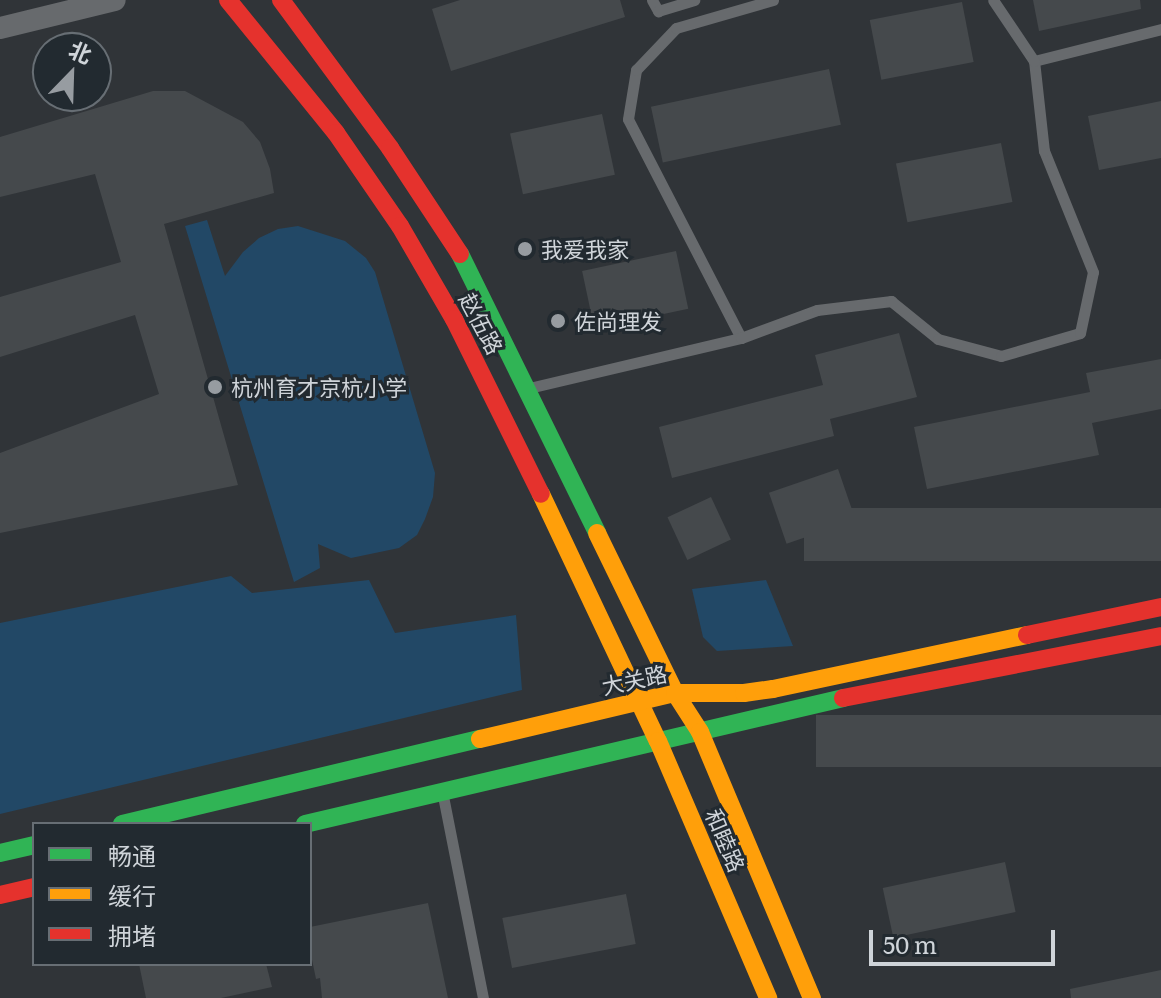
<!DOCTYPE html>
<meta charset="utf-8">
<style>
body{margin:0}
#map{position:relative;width:1161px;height:998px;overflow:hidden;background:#303438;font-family:Literata,"Noto Sans SC",serif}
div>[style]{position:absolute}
.green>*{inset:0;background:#224866}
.building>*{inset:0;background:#45494c;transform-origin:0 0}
.lane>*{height:11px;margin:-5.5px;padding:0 5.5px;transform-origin:5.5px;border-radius:5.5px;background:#676a6d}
.street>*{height:22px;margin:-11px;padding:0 11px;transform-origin:11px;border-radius:11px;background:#676a6d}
.fast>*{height:18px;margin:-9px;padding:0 9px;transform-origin:9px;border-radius:9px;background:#30b455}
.slow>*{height:18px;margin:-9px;padding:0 9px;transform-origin:9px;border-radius:9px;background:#ff9f0a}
.jam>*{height:18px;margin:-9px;padding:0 9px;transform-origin:9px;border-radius:9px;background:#e5322d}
.dots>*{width:22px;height:22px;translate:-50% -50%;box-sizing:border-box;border:4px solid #222a30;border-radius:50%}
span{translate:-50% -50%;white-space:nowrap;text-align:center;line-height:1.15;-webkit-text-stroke:6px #222a30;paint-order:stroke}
.poi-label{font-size:22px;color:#cfd4d9}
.left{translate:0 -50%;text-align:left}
.street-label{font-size:22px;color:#cfd4d9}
.legend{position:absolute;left:32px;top:822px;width:280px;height:144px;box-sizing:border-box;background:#222a30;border:2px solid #676e74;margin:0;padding:10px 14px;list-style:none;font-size:24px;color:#cfd4d9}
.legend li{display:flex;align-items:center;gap:16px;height:40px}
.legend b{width:40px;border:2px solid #676e74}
.north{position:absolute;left:32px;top:32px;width:80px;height:80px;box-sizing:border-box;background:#222a30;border:2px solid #676e74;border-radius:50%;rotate:23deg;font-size:22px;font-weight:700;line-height:32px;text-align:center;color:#cfd4d9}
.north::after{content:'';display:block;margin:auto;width:28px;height:36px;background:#979ca1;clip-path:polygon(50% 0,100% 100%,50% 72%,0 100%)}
.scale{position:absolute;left:869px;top:930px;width:186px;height:36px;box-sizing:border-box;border:4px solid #cfd4d9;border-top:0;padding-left:10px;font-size:24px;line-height:28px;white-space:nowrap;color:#cfd4d9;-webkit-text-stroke:6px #222a30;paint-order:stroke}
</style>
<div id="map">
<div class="green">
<i style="clip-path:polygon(207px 220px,225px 276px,243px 252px,259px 238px,278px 229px,298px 226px,345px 241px,366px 258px,375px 272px,435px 473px,433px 497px,425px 519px,417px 535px,399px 548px,351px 558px,318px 544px,320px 568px,294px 582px,185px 226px)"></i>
<i style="clip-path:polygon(231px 576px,252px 593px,369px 580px,395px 633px,516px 615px,522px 690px,0 814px,0 623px)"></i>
<i style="clip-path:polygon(766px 580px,793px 646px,717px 651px,703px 637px,692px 589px)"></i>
</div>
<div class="building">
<i style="clip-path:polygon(460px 0,620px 0,625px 17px,451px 71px,432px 9px)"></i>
<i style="clip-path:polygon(1033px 0,1140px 0,1141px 9px,1039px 31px)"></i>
<i style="left:962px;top:2px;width:61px;height:94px;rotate:79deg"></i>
<i style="left:829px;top:69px;width:57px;height:182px;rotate:78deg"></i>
<i style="clip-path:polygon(153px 91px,185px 91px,243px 122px,260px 142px,270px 169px,274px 193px,164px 224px,238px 485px,0 533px,0 453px,159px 394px,135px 315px,0 357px,0 297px,121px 262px,95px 174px,0 197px,0 137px)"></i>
<i style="clip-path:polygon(1161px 101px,1161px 158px,1099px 170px,1088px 116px)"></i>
<i style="left:602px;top:114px;width:62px;height:94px;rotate:78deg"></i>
<i style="left:1001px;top:143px;width:60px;height:107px;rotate:79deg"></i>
<i style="left:676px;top:251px;width:59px;height:96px;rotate:78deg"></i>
<i style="clip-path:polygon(899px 333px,917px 397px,830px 419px,834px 436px,672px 478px,659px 427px,823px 385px,815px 355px)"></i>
<i style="clip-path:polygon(1161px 359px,1161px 409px,1092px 423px,1099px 455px,927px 489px,914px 427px,1090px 392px,1086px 373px)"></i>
<i style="left:838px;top:469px;width:54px;height:73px;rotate:71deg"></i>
<i style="left:711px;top:497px;width:47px;height:48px;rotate:65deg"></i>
<i style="left:1161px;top:508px;width:53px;height:357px;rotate:90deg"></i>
<i style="left:1161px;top:715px;width:52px;height:345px;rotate:90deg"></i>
<i style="left:1005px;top:862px;width:51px;height:125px;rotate:78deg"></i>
<i style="left:626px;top:894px;width:51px;height:126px;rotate:79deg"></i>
<i style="clip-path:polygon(428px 903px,448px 998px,322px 998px,320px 978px,316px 979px,310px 950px,310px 927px)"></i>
<i style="clip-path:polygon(139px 964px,266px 964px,272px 987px,221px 998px,146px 998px)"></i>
<i style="clip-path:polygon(1161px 970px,1161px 998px,1071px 998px,1070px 989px)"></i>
</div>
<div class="lane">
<i style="left:652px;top:0;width:13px;rotate:61deg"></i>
<i style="left:658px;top:11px;width:38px;rotate:-17deg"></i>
<i style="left:1034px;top:61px;width:131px;rotate:-14.1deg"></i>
<i style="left:741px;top:338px;width:246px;rotate:-117.3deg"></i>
<i style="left:628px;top:119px;width:50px;rotate:-80.7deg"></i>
<i style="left:636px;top:70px;width:58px;rotate:-46.4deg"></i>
<i style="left:676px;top:28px;width:101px;rotate:-16.1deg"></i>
<i style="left:529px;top:388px;width:218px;rotate:-13.3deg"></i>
<i style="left:741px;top:338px;width:81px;rotate:-20.2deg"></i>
<i style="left:817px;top:310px;width:75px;rotate:-6.9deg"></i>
<i style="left:891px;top:301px;width:60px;rotate:39deg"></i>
<i style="left:938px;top:339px;width:65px;rotate:15.1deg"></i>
<i style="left:1001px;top:356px;width:82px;rotate:-16.2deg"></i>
<i style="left:1080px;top:333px;width:62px;rotate:-78deg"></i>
<i style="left:1093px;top:272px;width:131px;rotate:-112deg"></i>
<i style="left:1044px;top:151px;width:91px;rotate:-96.3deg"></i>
<i style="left:1034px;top:61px;width:73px;rotate:-123.9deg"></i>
<i style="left:443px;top:796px;width:206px;rotate:78.8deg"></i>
</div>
<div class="street">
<i style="left:0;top:28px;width:118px;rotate:-13.7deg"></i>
</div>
<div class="fast">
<i style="left:460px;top:254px;width:311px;rotate:63.8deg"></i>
<i style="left:122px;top:824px;width:368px;rotate:-13.4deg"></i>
<i style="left:305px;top:824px;width:553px;rotate:-13.18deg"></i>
<i style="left:0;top:853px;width:35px;rotate:-13deg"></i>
</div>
<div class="slow">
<i style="left:541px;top:494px;width:273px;rotate:64.7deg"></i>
<i style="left:658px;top:741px;width:280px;rotate:66.8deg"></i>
<i style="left:597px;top:533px;width:178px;rotate:64deg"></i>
<i style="left:675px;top:693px;width:46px;rotate:57.3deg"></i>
<i style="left:700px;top:732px;width:289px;rotate:67.2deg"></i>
<i style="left:480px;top:739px;width:200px;rotate:-13.3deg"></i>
<i style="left:675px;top:693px;width:69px"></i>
<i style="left:744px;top:693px;width:29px;rotate:-8deg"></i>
<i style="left:773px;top:689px;width:260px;rotate:-12deg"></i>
</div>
<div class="jam">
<i style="left:228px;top:0;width:171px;rotate:50.9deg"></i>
<i style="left:336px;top:133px;width:113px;rotate:55.5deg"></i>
<i style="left:400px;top:226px;width:108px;rotate:59.9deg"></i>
<i style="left:454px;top:319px;width:195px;rotate:63.6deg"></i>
<i style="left:281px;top:0;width:184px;rotate:53.6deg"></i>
<i style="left:390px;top:148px;width:127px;rotate:56.6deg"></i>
<i style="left:1027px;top:635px;width:137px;rotate:-11.8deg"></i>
<i style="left:843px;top:698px;width:324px;rotate:-11deg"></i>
<i style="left:0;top:895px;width:35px;rotate:-13deg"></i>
</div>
<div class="dots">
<i style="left:525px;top:249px;background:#979ca1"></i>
<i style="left:558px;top:321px;background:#979ca1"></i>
<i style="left:215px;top:387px;background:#979ca1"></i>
</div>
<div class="poi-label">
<span class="left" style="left:541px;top:249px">我爱我家</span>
<span class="left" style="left:574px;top:321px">佐尚理发</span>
<span class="left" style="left:231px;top:387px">杭州育才京杭小学</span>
</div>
<div class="street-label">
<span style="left:482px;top:323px;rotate:62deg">赵伍路</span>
<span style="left:634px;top:679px;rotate:-12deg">大关路</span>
<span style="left:726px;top:840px;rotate:67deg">和睦路</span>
</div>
<ul class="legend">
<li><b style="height:10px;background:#30b455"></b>畅通</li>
<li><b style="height:10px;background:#ff9f0a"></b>缓行</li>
<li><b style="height:10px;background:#e5322d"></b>拥堵</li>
</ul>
<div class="north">北</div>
<div class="scale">50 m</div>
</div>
